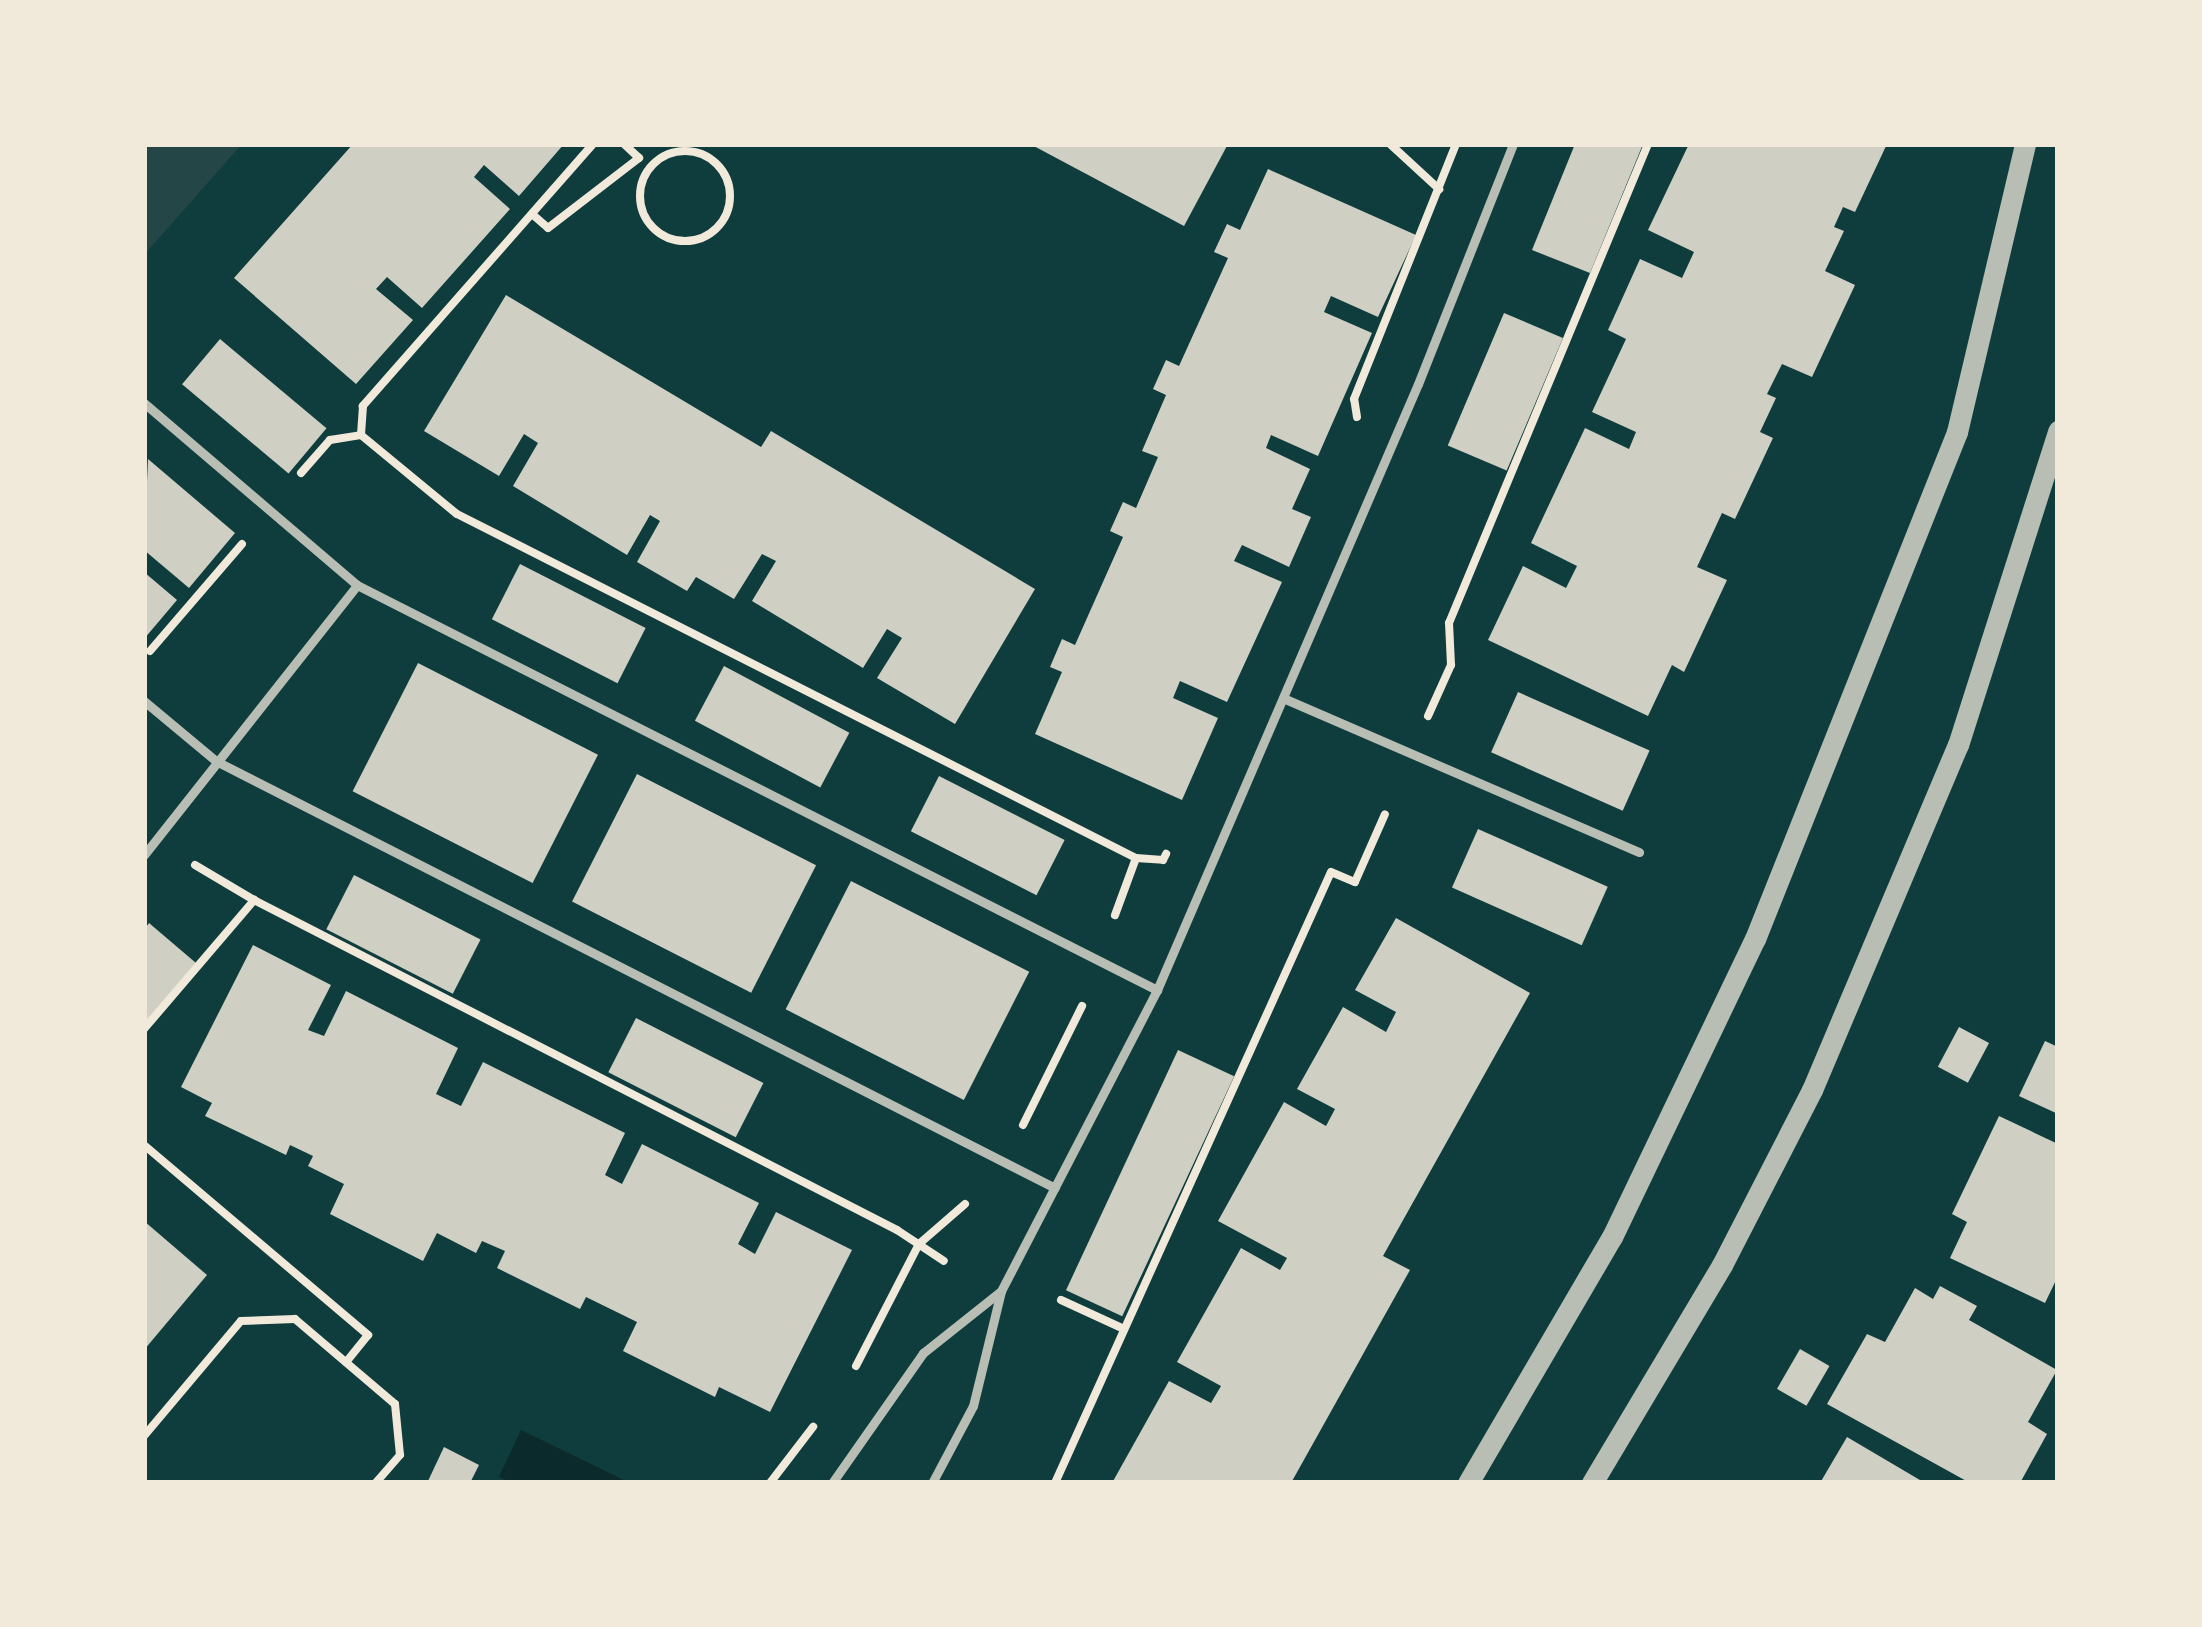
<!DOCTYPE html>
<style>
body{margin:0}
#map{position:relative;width:2202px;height:1627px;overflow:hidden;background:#0f3d3e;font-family:Barlow,sans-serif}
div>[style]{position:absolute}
.green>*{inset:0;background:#244646}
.water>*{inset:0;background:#0a2a2b}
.building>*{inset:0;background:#cfcfc3;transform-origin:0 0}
.path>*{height:8px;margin:-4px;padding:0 4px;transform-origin:4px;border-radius:4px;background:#f1e9da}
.path>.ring{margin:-4px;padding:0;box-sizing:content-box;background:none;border:8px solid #f1e9da;border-radius:50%}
.service>*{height:9px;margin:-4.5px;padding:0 4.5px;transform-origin:4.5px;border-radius:4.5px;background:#b8beb3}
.tertiary>*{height:21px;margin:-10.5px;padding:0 10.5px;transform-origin:10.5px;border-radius:10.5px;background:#b8beb3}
span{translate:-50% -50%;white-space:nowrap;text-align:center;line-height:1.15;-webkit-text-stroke:10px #f1e9da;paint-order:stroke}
.frame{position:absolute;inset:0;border:147px solid #f1e9da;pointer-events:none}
</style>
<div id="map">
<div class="green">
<i style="clip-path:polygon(144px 144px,242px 144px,144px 255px)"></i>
</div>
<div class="water">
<i style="clip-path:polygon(521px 1430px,630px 1483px,512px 1483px,499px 1477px)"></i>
</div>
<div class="building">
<i style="clip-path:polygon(353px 144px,564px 144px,519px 196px,484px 165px,474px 177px,510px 209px,422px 308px,387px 277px,376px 289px,413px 320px,356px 384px,234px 278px)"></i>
<i style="clip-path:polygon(1030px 144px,1228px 144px,1184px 226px)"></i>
<i style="clip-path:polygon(1575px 144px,1643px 144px,1590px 273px,1532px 250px)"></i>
<i style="clip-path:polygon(1689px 144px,1887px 144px,1855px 212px,1843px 207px,1834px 227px,1844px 231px,1825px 271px,1855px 285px,1812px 377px,1782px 364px,1767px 394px,1776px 398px,1760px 432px,1773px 438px,1735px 519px,1722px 513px,1697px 567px,1727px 580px,1684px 672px,1672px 665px,1648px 716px,1488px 640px,1523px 566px,1566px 588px,1577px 566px,1531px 543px,1585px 428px,1629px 449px,1636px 432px,1592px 412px,1626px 339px,1608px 330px,1640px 259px,1682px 278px,1694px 252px,1648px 230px)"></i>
<i style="clip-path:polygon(1268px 169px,1416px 235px,1378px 317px,1331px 296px,1324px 312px,1372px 333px,1318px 456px,1271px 435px,1266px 448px,1310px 469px,1292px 509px,1311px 517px,1289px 567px,1242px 545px,1234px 561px,1282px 582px,1227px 702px,1180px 681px,1173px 698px,1218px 718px,1182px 800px,1035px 734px,1062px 672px,1050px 667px,1062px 639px,1075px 645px,1123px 537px,1110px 531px,1123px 502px,1136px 508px,1158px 457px,1142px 451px,1166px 395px,1153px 389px,1166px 360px,1179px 366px,1228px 258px,1214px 252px,1227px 224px,1240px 230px)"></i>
<i style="clip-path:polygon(506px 295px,761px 447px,771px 431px,1035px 589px,955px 724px,877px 678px,902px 638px,887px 629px,863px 668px,752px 601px,776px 561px,762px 554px,734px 599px,696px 577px,687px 591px,637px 562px,660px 521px,650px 515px,627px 555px,513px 486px,538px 443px,524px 434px,499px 476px,424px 431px)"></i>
<i style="left:1504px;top:313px;width:64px;height:144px;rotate:23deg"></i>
<i style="left:220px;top:339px;width:139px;height:59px;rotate:40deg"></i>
<i style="clip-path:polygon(148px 459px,235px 533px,189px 588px,144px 550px)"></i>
<i style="left:520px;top:564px;width:141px;height:62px;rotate:27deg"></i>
<i style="clip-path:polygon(144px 572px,177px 600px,144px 639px)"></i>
<i style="left:418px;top:663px;width:202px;height:144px;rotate:27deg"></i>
<i style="left:724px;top:666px;width:142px;height:62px;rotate:28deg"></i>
<i style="left:1518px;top:692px;width:144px;height:66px;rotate:24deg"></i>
<i style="left:637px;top:774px;width:201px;height:143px;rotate:27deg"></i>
<i style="left:939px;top:776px;width:141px;height:62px;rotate:27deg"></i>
<i style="left:1478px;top:829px;width:142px;height:64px;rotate:24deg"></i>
<i style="left:354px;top:875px;width:142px;height:61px;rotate:27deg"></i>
<i style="left:851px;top:881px;width:200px;height:144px;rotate:27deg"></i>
<i style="clip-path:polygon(1396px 918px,1530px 993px,1383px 1256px,1410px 1270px,1291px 1483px,1112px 1483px,1169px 1381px,1211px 1403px,1221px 1386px,1177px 1362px,1241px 1248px,1280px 1270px,1287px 1258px,1218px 1221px,1284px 1102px,1326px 1126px,1335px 1109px,1297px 1089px,1343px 1007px,1386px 1032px,1396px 1012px,1355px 990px)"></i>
<i style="clip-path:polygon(149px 923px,196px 963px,144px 1024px,144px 930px)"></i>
<i style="clip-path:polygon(253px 945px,331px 985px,308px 1030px,324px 1036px,346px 991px,458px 1048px,436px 1094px,461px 1106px,483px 1062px,625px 1133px,605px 1175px,622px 1184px,642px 1144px,759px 1203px,738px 1244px,755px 1254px,776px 1212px,852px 1250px,770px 1412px,719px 1387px,715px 1397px,623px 1351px,637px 1322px,586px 1297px,580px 1309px,497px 1268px,505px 1251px,482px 1241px,476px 1253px,437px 1233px,423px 1261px,330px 1214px,344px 1184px,308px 1166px,313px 1156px,290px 1145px,286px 1155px,205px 1116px,212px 1103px,181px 1087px)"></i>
<i style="left:636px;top:1018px;width:143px;height:61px;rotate:27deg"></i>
<i style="left:1959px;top:1027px;width:34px;height:45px;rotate:28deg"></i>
<i style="clip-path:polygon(2045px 1041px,2058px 1047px,2058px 1114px,2019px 1096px)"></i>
<i style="left:1178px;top:1050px;width:62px;height:265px;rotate:25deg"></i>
<i style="clip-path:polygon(1999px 1116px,2058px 1144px,2058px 1276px,2045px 1303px,1950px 1258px,1967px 1222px,1952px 1214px)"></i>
<i style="clip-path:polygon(144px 1221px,207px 1275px,144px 1350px)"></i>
<i style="clip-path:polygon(1940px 1286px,1977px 1306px,1969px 1320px,2057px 1370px,2028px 1422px,2047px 1434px,2020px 1483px,1970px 1483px,1827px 1404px,1867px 1334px,1885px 1342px,1915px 1288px,1933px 1299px)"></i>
<i style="left:1800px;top:1349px;width:34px;height:46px;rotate:30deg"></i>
<i style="clip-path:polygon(1847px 1437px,1925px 1483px,1820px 1483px)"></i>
<i style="clip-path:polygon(444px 1447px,479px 1465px,470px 1483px,428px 1481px)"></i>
</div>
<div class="path">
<i style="left:593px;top:144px;width:349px;rotate:131.3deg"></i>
<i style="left:363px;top:406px;width:29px;rotate:94deg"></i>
<i style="left:361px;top:435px;width:124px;rotate:39.5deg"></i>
<i style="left:457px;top:514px;width:761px;rotate:26.87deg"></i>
<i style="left:1136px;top:858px;width:61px;rotate:110.2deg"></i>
<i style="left:1390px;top:144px;width:67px;rotate:42.6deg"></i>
<i class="ring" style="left:640px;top:151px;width:82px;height:82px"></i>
<i style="left:532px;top:214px;width:21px;rotate:41deg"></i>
<i style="left:548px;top:228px;width:115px;rotate:-37.6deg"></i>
<i style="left:639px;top:158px;width:21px;rotate:-137deg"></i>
<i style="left:1357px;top:417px;width:18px;rotate:-99deg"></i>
<i style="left:1354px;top:399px;width:275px;rotate:-68.2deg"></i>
<i style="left:301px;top:473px;width:44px;rotate:-48.7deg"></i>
<i style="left:330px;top:440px;width:31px;rotate:-9deg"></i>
<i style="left:150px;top:651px;width:141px;rotate:-49.3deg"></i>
<i style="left:1428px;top:716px;width:56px;rotate:-65.7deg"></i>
<i style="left:1451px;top:665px;width:42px;rotate:-92.7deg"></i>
<i style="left:1449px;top:623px;width:519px;rotate:-67.44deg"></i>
<i style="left:1136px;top:858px;width:27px;rotate:4deg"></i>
<i style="left:1163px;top:860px;width:7px;rotate:-63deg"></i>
<i style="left:195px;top:865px;width:69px;rotate:30.7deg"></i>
<i style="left:144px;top:1029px;width:170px;rotate:-49.5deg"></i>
<i style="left:254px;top:900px;width:723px;rotate:27.17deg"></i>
<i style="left:897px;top:1230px;width:56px;rotate:33.4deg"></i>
<i style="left:1023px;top:1125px;width:133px;rotate:-63.6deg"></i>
<i style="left:144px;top:1145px;width:294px;rotate:40.3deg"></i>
<i style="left:368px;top:1335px;width:35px;rotate:129deg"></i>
<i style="left:1061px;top:1300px;width:67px;rotate:24.7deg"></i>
<i style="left:856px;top:1366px;width:137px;rotate:-62.7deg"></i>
<i style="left:919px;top:1244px;width:61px;rotate:-41deg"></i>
<i style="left:144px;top:1436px;width:150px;rotate:-49.9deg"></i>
<i style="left:241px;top:1321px;width:54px;rotate:-2.1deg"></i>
<i style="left:295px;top:1319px;width:131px;rotate:40.4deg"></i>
<i style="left:395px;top:1404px;width:51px;rotate:84.4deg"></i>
<i style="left:400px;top:1455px;width:37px;rotate:131deg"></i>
<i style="left:770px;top:1483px;width:71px;rotate:-52.5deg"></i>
<i style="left:1055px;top:1483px;width:670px;rotate:-65.69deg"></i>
<i style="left:1331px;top:872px;width:26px;rotate:23deg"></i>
<i style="left:1355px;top:882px;width:74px;rotate:-66.2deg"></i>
</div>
<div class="service">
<i style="left:144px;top:403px;width:280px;rotate:40.5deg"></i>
<i style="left:357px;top:585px;width:897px;rotate:26.85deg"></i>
<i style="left:1283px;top:698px;width:388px;rotate:23.4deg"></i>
<i style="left:144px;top:701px;width:94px;rotate:39.8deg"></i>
<i style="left:216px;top:761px;width:941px;rotate:26.97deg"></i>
<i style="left:144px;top:855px;width:344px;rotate:-51.7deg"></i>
<i style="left:832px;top:1483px;width:159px;rotate:-55deg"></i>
<i style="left:923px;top:1353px;width:100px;rotate:-38.5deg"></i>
<i style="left:932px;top:1483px;width:87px;rotate:-62deg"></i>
<i style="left:973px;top:1406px;width:118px;rotate:-76.3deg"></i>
<i style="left:1001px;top:1291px;width:339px;rotate:-62.6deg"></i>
<i style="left:1157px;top:990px;width:660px;rotate:-66.7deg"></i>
<i style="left:1418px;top:384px;width:258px;rotate:-68.4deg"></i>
</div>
<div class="tertiary">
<i style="left:1468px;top:1483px;width:285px;rotate:-59.7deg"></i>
<i style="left:1612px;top:1237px;width:331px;rotate:-64.4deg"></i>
<i style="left:1755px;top:939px;width:546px;rotate:-68.28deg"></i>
<i style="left:1957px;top:432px;width:296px;rotate:-76.7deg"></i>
<i style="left:1592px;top:1483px;width:254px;rotate:-59.2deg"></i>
<i style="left:1722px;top:1265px;width:197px;rotate:-62.8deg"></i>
<i style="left:1812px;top:1090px;width:375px;rotate:-67.1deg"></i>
<i style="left:1958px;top:745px;width:330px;rotate:-72.3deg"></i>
</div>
<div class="frame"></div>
</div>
